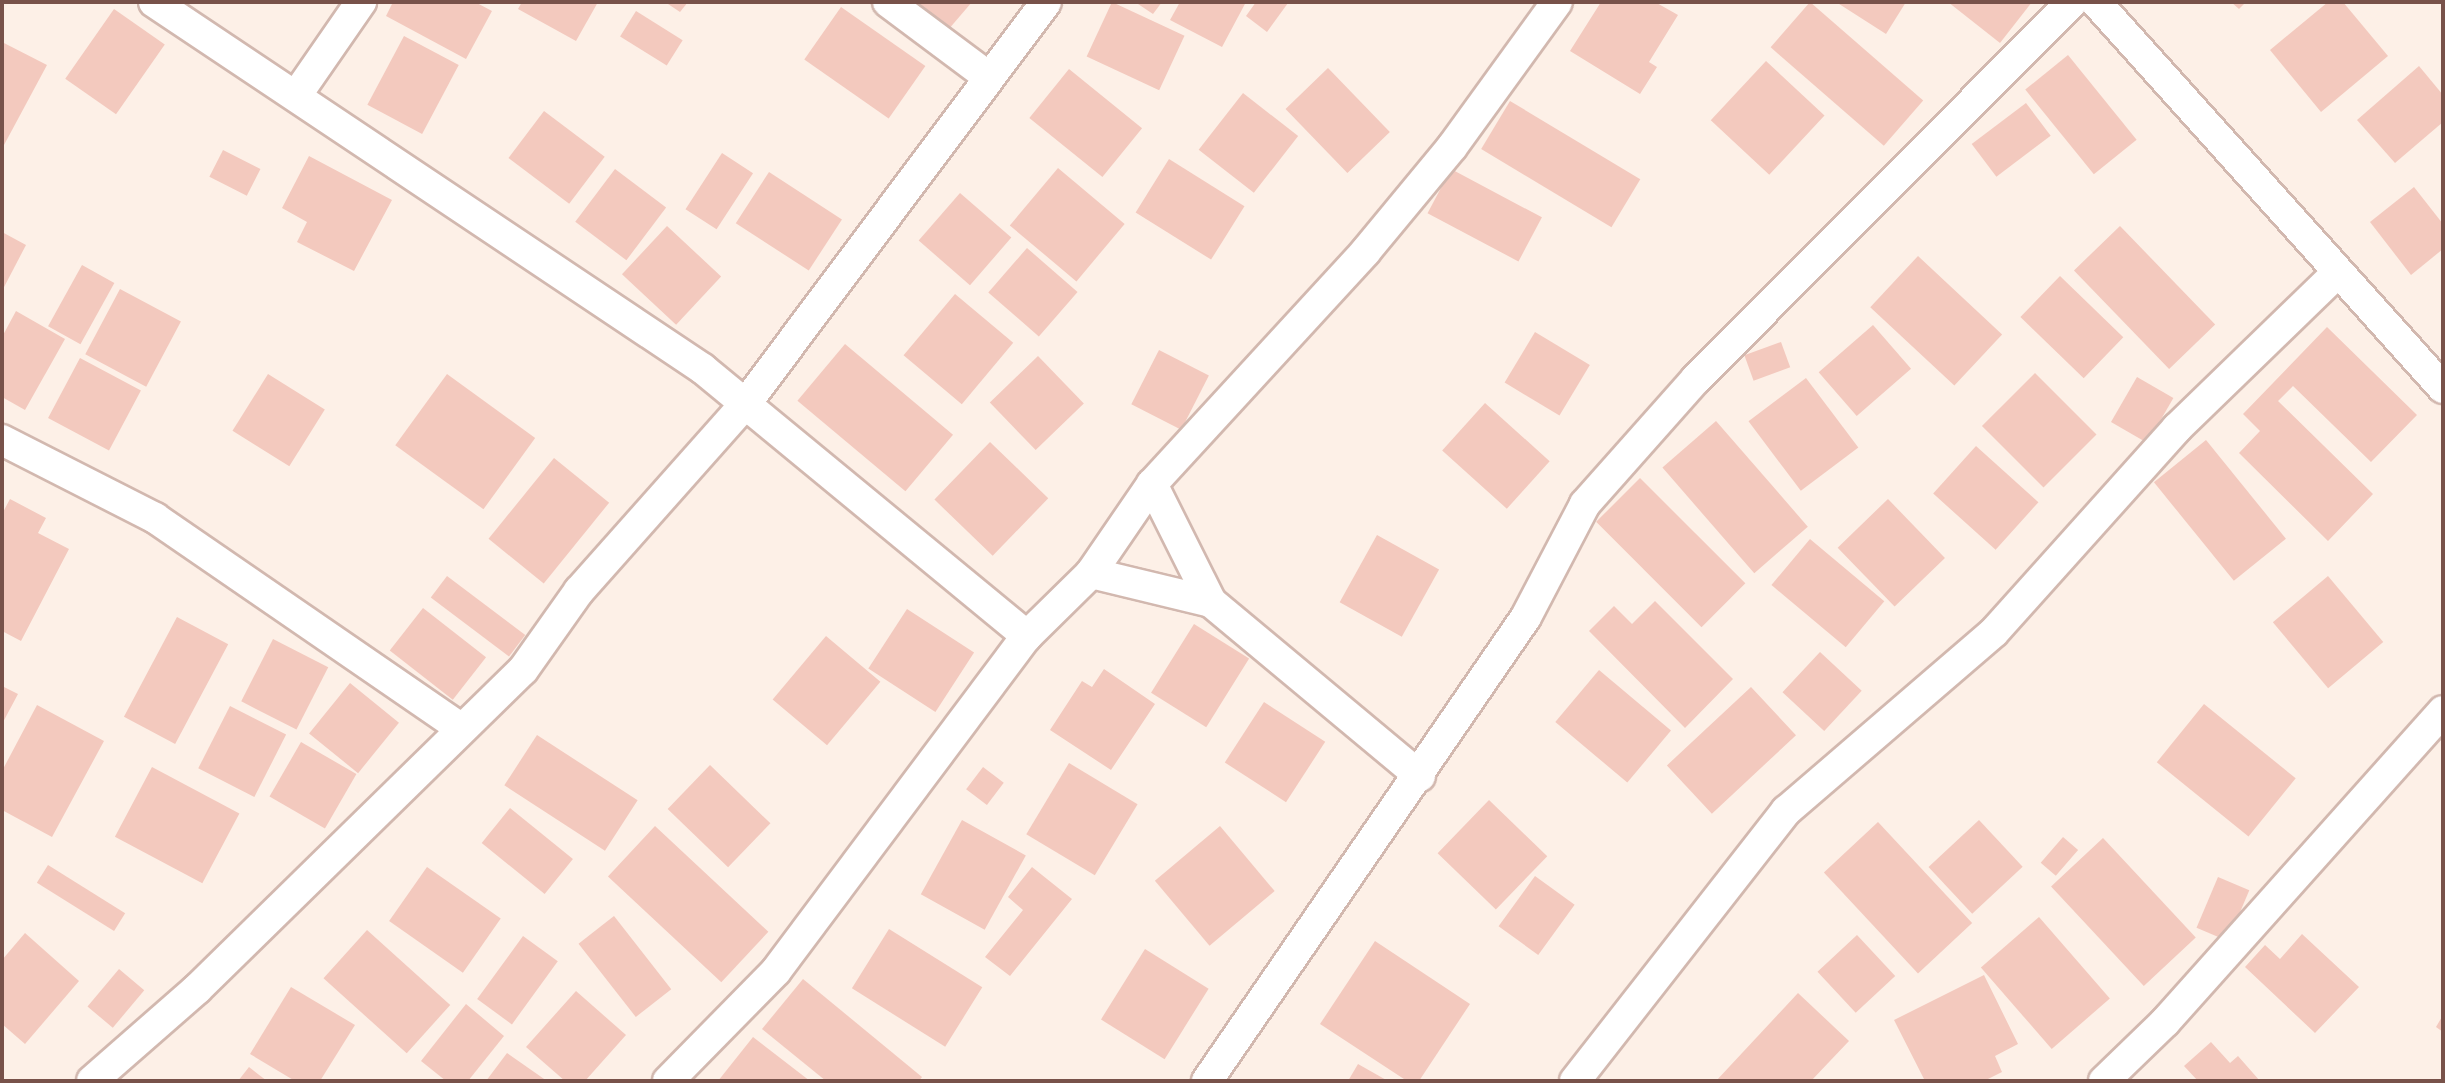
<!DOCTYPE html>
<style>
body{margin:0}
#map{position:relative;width:2445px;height:1083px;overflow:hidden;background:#fdf0e7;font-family:Helvetica,sans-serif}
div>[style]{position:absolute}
.building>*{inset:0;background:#f3c9be;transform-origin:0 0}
.roads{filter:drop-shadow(2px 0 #d2b8af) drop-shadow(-2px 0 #d2b8af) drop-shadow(0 2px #d2b8af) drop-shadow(0 -2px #d2b8af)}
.minor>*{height:30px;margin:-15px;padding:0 15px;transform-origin:15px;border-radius:15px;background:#fff}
span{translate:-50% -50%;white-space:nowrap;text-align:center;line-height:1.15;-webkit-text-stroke:5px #fff5ee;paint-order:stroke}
.frame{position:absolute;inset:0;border:4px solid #78524a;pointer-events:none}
</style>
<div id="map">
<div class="building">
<i style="clip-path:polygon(393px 2px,475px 2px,492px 11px,466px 59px,386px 16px)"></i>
<i style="clip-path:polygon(522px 2px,598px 2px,576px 41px,518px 9px)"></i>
<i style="clip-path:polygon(665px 2px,688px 2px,680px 12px)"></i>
<i style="clip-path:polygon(914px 2px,972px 2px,948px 30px)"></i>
<i style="left:1112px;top:2px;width:80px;height:60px;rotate:25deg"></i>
<i style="clip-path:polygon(1135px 2px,1162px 2px,1153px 14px)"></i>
<i style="clip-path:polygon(1180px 2px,1246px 2px,1222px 47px,1170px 20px)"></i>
<i style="clip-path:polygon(1256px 2px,1287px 2px,1288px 3px,1267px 32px,1246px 16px)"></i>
<i style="clip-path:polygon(1601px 2px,1655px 2px,1678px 15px,1649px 62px,1657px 67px,1640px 94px,1570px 51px)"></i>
<i style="left:1810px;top:2px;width:150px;height:60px;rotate:41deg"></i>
<i style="clip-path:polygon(1836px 2px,1906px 2px,1886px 34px)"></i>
<i style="clip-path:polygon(1948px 2px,2032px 2px,2000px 43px)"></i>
<i style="clip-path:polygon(2231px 2px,2246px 2px,2239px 9px)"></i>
<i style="clip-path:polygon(2328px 2px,2343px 2px,2388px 56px,2321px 112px,2270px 50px)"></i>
<i style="left:841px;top:7px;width:103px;height:64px;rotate:35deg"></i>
<i style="left:114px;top:9px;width:62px;height:85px;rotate:35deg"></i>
<i style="left:636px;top:11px;width:55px;height:30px;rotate:32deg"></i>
<i style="left:404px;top:36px;width:62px;height:78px;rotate:28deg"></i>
<i style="clip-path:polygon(2px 42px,47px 65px,4px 145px,2px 143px)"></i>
<i style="left:2068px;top:55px;width:109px;height:55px;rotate:51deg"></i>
<i style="left:1766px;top:61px;width:80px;height:81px;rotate:43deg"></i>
<i style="clip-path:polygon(2419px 66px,2443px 95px,2443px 122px,2395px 163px,2357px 120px)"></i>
<i style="left:1328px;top:68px;width:89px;height:59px;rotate:46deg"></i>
<i style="left:1069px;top:69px;width:94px;height:63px;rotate:39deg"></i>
<i style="left:1243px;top:93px;width:70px;height:72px;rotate:38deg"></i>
<i style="left:1510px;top:101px;width:152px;height:56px;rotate:31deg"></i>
<i style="left:2026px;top:103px;width:41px;height:68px;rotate:53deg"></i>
<i style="left:544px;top:111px;width:76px;height:59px;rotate:37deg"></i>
<i style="left:223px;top:150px;width:42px;height:30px;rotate:27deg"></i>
<i style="left:722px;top:153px;width:37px;height:67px;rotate:33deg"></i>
<i style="clip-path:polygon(309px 156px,392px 200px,354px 271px,297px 242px,307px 222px,282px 208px)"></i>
<i style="left:1169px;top:159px;width:89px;height:63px;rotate:32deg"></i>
<i style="left:1058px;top:168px;width:87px;height:75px;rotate:40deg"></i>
<i style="left:615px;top:169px;width:64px;height:66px;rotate:37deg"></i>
<i style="left:1451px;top:169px;width:103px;height:50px;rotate:28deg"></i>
<i style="left:769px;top:172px;width:87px;height:61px;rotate:33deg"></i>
<i style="clip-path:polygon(2414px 187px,2443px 224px,2443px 249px,2411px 275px,2370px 222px)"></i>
<i style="left:960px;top:193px;width:68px;height:63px;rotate:41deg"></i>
<i style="left:667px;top:226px;width:74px;height:66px;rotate:43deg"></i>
<i style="left:2120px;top:226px;width:137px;height:64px;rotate:46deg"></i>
<i style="clip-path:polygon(2px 232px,26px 245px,2px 291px)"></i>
<i style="left:1027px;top:248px;width:67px;height:59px;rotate:41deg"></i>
<i style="left:1918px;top:256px;width:115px;height:70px;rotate:43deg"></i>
<i style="left:82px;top:265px;width:37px;height:70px;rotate:29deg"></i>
<i style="left:2060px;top:276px;width:88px;height:57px;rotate:44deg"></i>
<i style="left:120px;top:289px;width:69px;height:74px;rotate:28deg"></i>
<i style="left:955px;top:294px;width:76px;height:80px;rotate:40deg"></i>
<i style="clip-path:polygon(16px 311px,65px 339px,25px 410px,2px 397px,2px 337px)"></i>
<i style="left:1873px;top:325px;width:58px;height:72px;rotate:49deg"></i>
<i style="clip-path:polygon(2327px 327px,2417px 415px,2371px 462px,2293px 386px,2278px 401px,2373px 494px,2328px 541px,2239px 453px,2260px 431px,2243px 414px)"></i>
<i style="left:1535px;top:332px;width:64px;height:59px;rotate:31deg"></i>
<i style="left:1781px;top:342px;width:27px;height:39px;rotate:70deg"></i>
<i style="left:845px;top:344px;width:141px;height:74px;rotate:40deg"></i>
<i style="left:1159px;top:350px;width:56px;height:61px;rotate:27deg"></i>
<i style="left:1038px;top:356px;width:66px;height:67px;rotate:46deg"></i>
<i style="left:80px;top:358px;width:69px;height:68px;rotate:28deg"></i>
<i style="left:2035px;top:373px;width:87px;height:75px;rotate:45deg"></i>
<i style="left:268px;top:374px;width:67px;height:67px;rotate:32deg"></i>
<i style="left:447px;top:374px;width:109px;height:88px;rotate:36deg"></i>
<i style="left:2137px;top:377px;width:42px;height:52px;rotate:30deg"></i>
<i style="left:1806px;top:378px;width:87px;height:72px;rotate:53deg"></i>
<i style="left:1485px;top:403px;width:87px;height:64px;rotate:42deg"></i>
<i style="left:1716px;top:421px;width:140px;height:71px;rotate:49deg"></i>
<i style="left:2206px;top:440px;width:127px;height:67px;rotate:51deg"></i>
<i style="left:990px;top:442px;width:81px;height:80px;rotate:44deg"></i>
<i style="left:1976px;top:446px;width:84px;height:64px;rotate:42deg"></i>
<i style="left:554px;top:458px;width:71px;height:104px;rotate:39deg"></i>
<i style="left:1640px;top:478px;width:149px;height:62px;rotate:45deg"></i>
<i style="clip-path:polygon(10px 499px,46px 518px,38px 533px,69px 549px,21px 641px,2px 631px,2px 514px)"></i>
<i style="left:1888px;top:499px;width:82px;height:70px;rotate:46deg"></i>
<i style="left:1377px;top:535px;width:71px;height:77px;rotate:29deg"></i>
<i style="left:1810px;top:539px;width:97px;height:60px;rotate:40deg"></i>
<i style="left:447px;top:576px;width:98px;height:27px;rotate:37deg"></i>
<i style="left:2328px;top:576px;width:86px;height:72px;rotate:50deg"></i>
<i style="clip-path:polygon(1655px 601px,1733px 679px,1685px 728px,1589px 631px,1614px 606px,1632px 624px)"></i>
<i style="left:423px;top:608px;width:80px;height:54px;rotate:38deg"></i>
<i style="left:907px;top:609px;width:80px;height:71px;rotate:33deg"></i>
<i style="left:177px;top:617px;width:58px;height:113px;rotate:28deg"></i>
<i style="left:1194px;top:624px;width:65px;height:81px;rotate:32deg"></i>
<i style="left:826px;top:636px;width:71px;height:83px;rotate:40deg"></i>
<i style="left:273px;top:639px;width:62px;height:70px;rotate:27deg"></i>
<i style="left:1820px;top:652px;width:57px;height:55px;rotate:43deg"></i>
<i style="clip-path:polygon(1104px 669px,1155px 704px,1111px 770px,1050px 730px,1082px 681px,1092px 687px)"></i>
<i style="left:1599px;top:670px;width:94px;height:68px;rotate:40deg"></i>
<i style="left:350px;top:683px;width:63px;height:65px;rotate:39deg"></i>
<i style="clip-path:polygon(2px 686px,18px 694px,2px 724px)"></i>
<i style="left:1751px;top:687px;width:66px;height:115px;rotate:47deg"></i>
<i style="left:1264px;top:702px;width:73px;height:72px;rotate:33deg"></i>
<i style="left:2204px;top:704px;width:118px;height:75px;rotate:39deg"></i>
<i style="clip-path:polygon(37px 705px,104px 741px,52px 837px,2px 810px,2px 771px)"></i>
<i style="left:230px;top:706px;width:63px;height:70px;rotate:27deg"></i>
<i style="left:537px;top:735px;width:120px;height:60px;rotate:33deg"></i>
<i style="left:301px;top:742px;width:64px;height:63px;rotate:30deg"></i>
<i style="left:1069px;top:763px;width:80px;height:83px;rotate:31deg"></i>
<i style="left:710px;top:765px;width:84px;height:61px;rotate:44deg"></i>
<i style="left:152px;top:767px;width:99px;height:79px;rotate:28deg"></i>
<i style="left:983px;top:767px;width:26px;height:28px;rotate:37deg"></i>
<i style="left:1489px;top:800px;width:81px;height:74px;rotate:44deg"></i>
<i style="left:510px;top:808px;width:81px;height:45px;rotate:39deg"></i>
<i style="left:962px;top:820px;width:73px;height:85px;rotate:29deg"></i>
<i style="left:1979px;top:820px;width:64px;height:69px;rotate:47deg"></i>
<i style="left:1878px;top:822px;width:138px;height:74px;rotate:47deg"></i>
<i style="left:655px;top:826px;width:155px;height:69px;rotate:43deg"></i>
<i style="left:1220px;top:826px;width:85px;height:85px;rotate:50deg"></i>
<i style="left:2063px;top:837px;width:20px;height:34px;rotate:41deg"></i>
<i style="left:2103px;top:838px;width:136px;height:71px;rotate:47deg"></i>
<i style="left:48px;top:865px;width:91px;height:21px;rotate:32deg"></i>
<i style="left:427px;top:867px;width:90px;height:66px;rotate:35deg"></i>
<i style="clip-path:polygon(1032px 867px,1072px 899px,1010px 976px,985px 957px,1023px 910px,1008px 897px)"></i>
<i style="left:1535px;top:876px;width:49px;height:62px;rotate:36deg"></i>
<i style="left:2218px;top:877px;width:34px;height:55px;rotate:23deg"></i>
<i style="left:614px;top:916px;width:93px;height:45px;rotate:52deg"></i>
<i style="left:2039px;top:917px;width:108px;height:77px;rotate:49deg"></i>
<i style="left:889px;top:929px;width:110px;height:70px;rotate:32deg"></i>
<i style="left:367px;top:930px;width:112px;height:65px;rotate:42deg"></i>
<i style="clip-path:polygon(25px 933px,79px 981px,25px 1044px,2px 1024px,2px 960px)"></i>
<i style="clip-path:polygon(2302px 934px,2359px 987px,2315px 1033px,2245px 967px,2265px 945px,2280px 959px)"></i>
<i style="left:1857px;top:935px;width:56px;height:54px;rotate:47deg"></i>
<i style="left:523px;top:936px;width:43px;height:78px;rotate:36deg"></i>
<i style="clip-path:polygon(1375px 941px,1470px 1004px,1419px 1081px,1407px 1081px,1320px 1024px)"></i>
<i style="left:1145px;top:949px;width:75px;height:83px;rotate:32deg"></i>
<i style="left:119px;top:969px;width:33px;height:49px;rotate:40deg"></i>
<i style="clip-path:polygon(1984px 975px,2018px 1044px,1995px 1056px,2002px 1072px,1984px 1081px,1925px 1081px,1894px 1020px)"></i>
<i style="clip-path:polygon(803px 979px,922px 1077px,919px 1081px,826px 1081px,762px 1029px)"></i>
<i style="clip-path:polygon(291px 987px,355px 1025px,320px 1081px,295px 1081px,250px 1054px)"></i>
<i style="clip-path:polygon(576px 991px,626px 1035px,585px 1081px,565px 1081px,526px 1047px)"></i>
<i style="clip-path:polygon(1798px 993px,1849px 1041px,1811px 1081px,1716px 1081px)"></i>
<i style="clip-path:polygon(466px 1004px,504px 1036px,468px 1081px,446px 1081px,421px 1061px)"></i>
<i style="clip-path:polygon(2443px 1015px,2443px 1032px,2436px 1027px)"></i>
<i style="clip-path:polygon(753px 1037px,810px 1081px,718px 1081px)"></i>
<i style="clip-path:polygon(2211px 1042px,2230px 1063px,2238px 1056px,2260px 1081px,2198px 1081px,2184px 1066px)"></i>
<i style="clip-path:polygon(507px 1053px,547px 1081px,486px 1081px)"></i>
<i style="clip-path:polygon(1358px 1064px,1388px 1081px,1348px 1081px)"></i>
<i style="clip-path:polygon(249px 1067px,267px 1081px,238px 1081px)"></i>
</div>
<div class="roads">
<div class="minor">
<i style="left:154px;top:2px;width:660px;rotate:33.76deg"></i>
<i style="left:703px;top:369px;width:420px;rotate:39.5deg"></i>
<i style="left:888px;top:2px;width:122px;rotate:36.7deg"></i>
<i style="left:2096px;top:2px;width:519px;rotate:48.05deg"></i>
<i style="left:298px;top:93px;width:111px;rotate:-55.3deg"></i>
<i style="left:2px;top:440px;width:172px;rotate:27deg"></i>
<i style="left:155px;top:518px;width:369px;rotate:34.5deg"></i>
<i style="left:1152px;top:484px;width:132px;rotate:63.4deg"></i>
<i style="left:1211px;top:602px;width:272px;rotate:39.8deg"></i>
<i style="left:1091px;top:573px;width:123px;rotate:13.6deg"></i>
<i style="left:92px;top:1081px;width:140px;rotate:-41.2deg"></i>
<i style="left:197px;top:989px;width:456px;rotate:-44.4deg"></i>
<i style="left:523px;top:670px;width:97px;rotate:-54.7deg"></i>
<i style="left:579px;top:591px;width:253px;rotate:-48.4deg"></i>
<i style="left:747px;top:402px;width:499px;rotate:-53.2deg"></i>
<i style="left:668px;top:1081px;width:154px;rotate:-45.5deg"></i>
<i style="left:776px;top:971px;width:419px;rotate:-53.2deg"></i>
<i style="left:1027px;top:636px;width:90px;rotate:-44.5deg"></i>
<i style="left:1091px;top:573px;width:108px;rotate:-55.6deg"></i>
<i style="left:1152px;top:484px;width:316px;rotate:-47.4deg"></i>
<i style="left:1366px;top:251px;width:135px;rotate:-50.4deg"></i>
<i style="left:1452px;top:147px;width:179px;rotate:-54.1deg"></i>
<i style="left:1207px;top:1081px;width:563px;rotate:-55.49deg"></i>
<i style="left:1526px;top:617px;width:127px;rotate:-62.4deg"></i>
<i style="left:1585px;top:504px;width:167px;rotate:-48.4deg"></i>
<i style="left:1696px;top:379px;width:532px;rotate:-45.08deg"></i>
<i style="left:1575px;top:1081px;width:343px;rotate:-52deg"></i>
<i style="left:1786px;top:811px;width:274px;rotate:-40.7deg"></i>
<i style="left:1994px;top:632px;width:274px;rotate:-48.1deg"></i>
<i style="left:2177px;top:428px;width:224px;rotate:-44.1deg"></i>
<i style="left:2104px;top:1081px;width:85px;rotate:-44deg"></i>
<i style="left:2165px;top:1022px;width:417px;rotate:-48.2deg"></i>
</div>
</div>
<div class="frame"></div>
</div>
